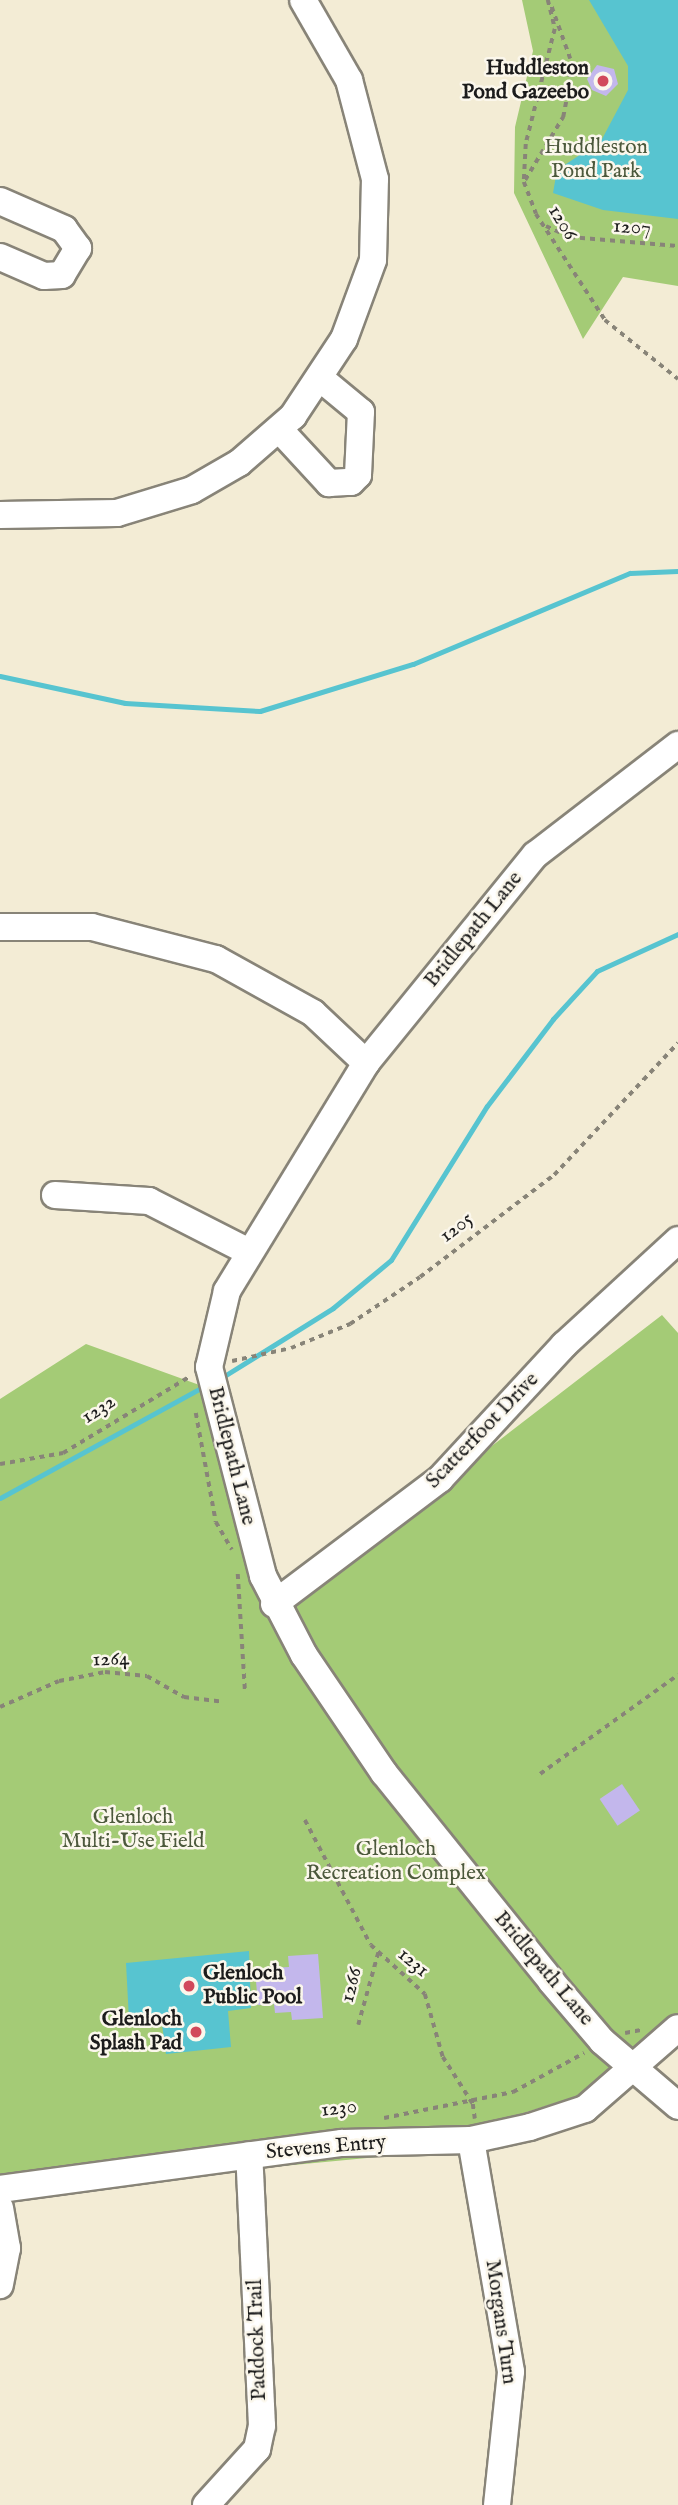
<!DOCTYPE html>
<style>
body{margin:0}
#map{position:relative;width:678px;height:2505px;overflow:hidden;background:#f3ecd5;font-family:"IM FELL English",serif}
div>[style]{position:absolute}
.green>*{inset:0;background:#a4cb76}
.water>*{inset:0;background:#57c4d0}
.stream>*{height:5px;margin:-2.5px;padding:0 2.5px;transform-origin:2.5px;border-radius:2.5px;background:#57c4d0}
.building>*{inset:0;background:#c3b7ec;transform-origin:0 0}
.path>*{height:3.5px;margin-top:-1.75px;transform-origin:0;background:repeating-linear-gradient(90deg,#888478 0 5px,transparent 0 10px)}
.roads{filter:drop-shadow(2px 0 #888478) drop-shadow(-2px 0 #888478) drop-shadow(0 2px #888478) drop-shadow(0 -2px #888478)}
.minor>*{height:26px;margin:-13px;padding:0 13px;transform-origin:13px;border-radius:13px;background:#fff}
.dots>*{width:19px;height:19px;translate:-50% -50%;box-sizing:border-box;border:4px solid #fbf7ec;border-radius:50%}
span{translate:-50% -50%;white-space:nowrap;text-align:center;line-height:1.15;-webkit-text-stroke:5px #fbf7ec;paint-order:stroke}
.poi-label{font-size:21px;color:#1c1c1c;font-weight:700}
.right{translate:-100% -50%;text-align:right}
.left{translate:0 -50%;text-align:left}
.park-label{font-size:21px;color:#4c593c}
.street-label{font-size:21px;color:#1c1c1c}
</style>
<div id="map">
<div class="green">
<i style="clip-path:polygon(522px 0,678px 0,678px 286px,623px 277px,583px 339px,514px 193px,515px 127px,533px 51px)"></i>
<i style="clip-path:polygon(662px 1315px,678px 1333px,678px 2042px,640px 2076px,388px 2156px,0 2193px,0 1399px,86px 1344px,216px 1391px,280px 1609px)"></i>
</div>
<div class="water">
<i style="clip-path:polygon(589px 0,678px 0,678px 219px,603px 210px,553px 193px,557px 170px,601px 141px,628px 90px,628px 66px)"></i>
<i style="clip-path:polygon(249px 1951px,251px 2008px,228px 2011px,231px 2047px,166px 2054px,161px 2017px,129px 2020px,126px 1963px)"></i>
</div>
<div class="stream">
<i style="left:0;top:676px;width:128px;rotate:12.2deg"></i>
<i style="left:125px;top:703px;width:135px;rotate:3.4deg"></i>
<i style="left:260px;top:711px;width:160px;rotate:-17.1deg"></i>
<i style="left:413px;top:664px;width:235px;rotate:-22.8deg"></i>
<i style="left:630px;top:573px;width:48px;rotate:-2.4deg"></i>
<i style="left:221px;top:1378px;width:132px;rotate:-32deg"></i>
<i style="left:333px;top:1308px;width:75px;rotate:-39.6deg"></i>
<i style="left:391px;top:1260px;width:181px;rotate:-58.1deg"></i>
<i style="left:487px;top:1106px;width:109px;rotate:-52.8deg"></i>
<i style="left:553px;top:1019px;width:65px;rotate:-47.5deg"></i>
<i style="left:597px;top:971px;width:89px;rotate:-24.6deg"></i>
<i style="left:0;top:1498px;width:235px;rotate:-28.7deg"></i>
</div>
<div class="building">
<i style="clip-path:polygon(597px 65px,614px 69px,618px 84px,606px 96px,592px 90px,587px 79px)"></i>
<i style="left:622px;top:1784px;width:32px;height:27px;rotate:56deg"></i>
<i style="clip-path:polygon(318px 1954px,323px 2018px,292px 2020px,291px 2012px,275px 2013px,274px 2004px,258px 2005px,255px 1969px,289px 1967px,288px 1956px)"></i>
</div>
<div class="path">
<i style="left:548px;top:0;width:30px;rotate:76deg"></i>
<i style="left:555px;top:29px;width:119px;rotate:104.2deg"></i>
<i style="left:526px;top:144px;width:38px;rotate:93deg"></i>
<i style="left:524px;top:182px;width:34px;rotate:69deg"></i>
<i style="left:536px;top:214px;width:126px;rotate:56.9deg"></i>
<i style="left:605px;top:320px;width:94px;rotate:38.9deg"></i>
<i style="left:525px;top:180px;width:74px;rotate:-58.9deg"></i>
<i style="left:563px;top:117px;width:31px;rotate:-79deg"></i>
<i style="left:569px;top:87px;width:28px;rotate:-88deg"></i>
<i style="left:570px;top:59px;width:56px;rotate:-109.7deg"></i>
<i style="left:546px;top:226px;width:26px;rotate:25deg"></i>
<i style="left:570px;top:237px;width:108px;rotate:4.8deg"></i>
<i style="left:232px;top:1361px;width:60px;rotate:-12.4deg"></i>
<i style="left:291px;top:1348px;width:64px;rotate:-22.1deg"></i>
<i style="left:350px;top:1324px;width:84px;rotate:-33.9deg"></i>
<i style="left:420px;top:1277px;width:168px;rotate:-37.3deg"></i>
<i style="left:554px;top:1175px;width:181px;rotate:-46.8deg"></i>
<i style="left:196px;top:1413px;width:111px;rotate:79.6deg"></i>
<i style="left:216px;top:1522px;width:32px;rotate:60deg"></i>
<i style="left:0;top:1464px;width:64px;rotate:-9.9deg"></i>
<i style="left:63px;top:1453px;width:147px;rotate:-31.1deg"></i>
<i style="left:238px;top:1574px;width:116px;rotate:86.5deg"></i>
<i style="left:0;top:1707px;width:64px;rotate:-23.8deg"></i>
<i style="left:59px;top:1681px;width:47px;rotate:-11.1deg"></i>
<i style="left:105px;top:1672px;width:42px;rotate:5.4deg"></i>
<i style="left:147px;top:1676px;width:43px;rotate:29.6deg"></i>
<i style="left:184px;top:1697px;width:39px;rotate:7deg"></i>
<i style="left:540px;top:1774px;width:170px;rotate:-35.7deg"></i>
<i style="left:305px;top:1820px;width:141px;rotate:62.2deg"></i>
<i style="left:371px;top:1945px;width:73px;rotate:42.2deg"></i>
<i style="left:425px;top:1994px;width:66px;rotate:74.1deg"></i>
<i style="left:443px;top:2057px;width:56px;rotate:57.4deg"></i>
<i style="left:473px;top:2104px;width:15px;rotate:82deg"></i>
<i style="left:358px;top:2025px;width:75px;rotate:-74.5deg"></i>
<i style="left:625px;top:2033px;width:16px;rotate:-11deg"></i>
<i style="left:384px;top:2118px;width:132px;rotate:-11.4deg"></i>
<i style="left:513px;top:2092px;width:81px;rotate:-28.8deg"></i>
</div>
<div class="roads">
<div class="minor">
<i style="left:0;top:201px;width:70px;rotate:23.6deg"></i>
<i style="left:64px;top:229px;width:24px;rotate:54deg"></i>
<i style="left:78px;top:248px;width:31px;rotate:121deg"></i>
<i style="left:62px;top:275px;width:18px;rotate:177deg"></i>
<i style="left:44px;top:276px;width:48px;rotate:-156.6deg"></i>
<i style="left:279px;top:429px;width:74px;rotate:47.2deg"></i>
<i style="left:329px;top:483px;width:22px;rotate:-3deg"></i>
<i style="left:351px;top:482px;width:10px;rotate:-45deg"></i>
<i style="left:358px;top:475px;width:63px;rotate:-87.3deg"></i>
<i style="left:361px;top:412px;width:53px;rotate:-140.3deg"></i>
<i style="left:0;top:515px;width:117px;rotate:-1deg"></i>
<i style="left:117px;top:513px;width:78px;rotate:-17deg"></i>
<i style="left:192px;top:490px;width:54px;rotate:-29.9deg"></i>
<i style="left:239px;top:463px;width:72px;rotate:-41deg"></i>
<i style="left:293px;top:416px;width:92px;rotate:-56.5deg"></i>
<i style="left:344px;top:339px;width:84px;rotate:-69.8deg"></i>
<i style="left:373px;top:260px;width:81px;rotate:-88.6deg"></i>
<i style="left:375px;top:179px;width:102px;rotate:-104.7deg"></i>
<i style="left:349px;top:80px;width:92px;rotate:-119.9deg"></i>
<i style="left:678px;top:745px;width:180px;rotate:142.4deg"></i>
<i style="left:535px;top:855px;width:268px;rotate:129.1deg"></i>
<i style="left:366px;top:1063px;width:267px;rotate:121.4deg"></i>
<i style="left:227px;top:1291px;width:78px;rotate:103.3deg"></i>
<i style="left:209px;top:1367px;width:216px;rotate:75.5deg"></i>
<i style="left:263px;top:1576px;width:89px;rotate:62.6deg"></i>
<i style="left:304px;top:1655px;width:143px;rotate:55.9deg"></i>
<i style="left:384px;top:1773px;width:267px;rotate:51.2deg"></i>
<i style="left:551px;top:1981px;width:79px;rotate:49.6deg"></i>
<i style="left:602px;top:2041px;width:100px;rotate:40.5deg"></i>
<i style="left:0;top:927px;width:92px"></i>
<i style="left:92px;top:927px;width:128px;rotate:14.5deg"></i>
<i style="left:216px;top:959px;width:111px;rotate:29.1deg"></i>
<i style="left:313px;top:1013px;width:73px;rotate:43.3deg"></i>
<i style="left:55px;top:1195px;width:94px;rotate:3.7deg"></i>
<i style="left:149px;top:1201px;width:112px;rotate:27deg"></i>
<i style="left:274px;top:1604px;width:208px;rotate:-37deg"></i>
<i style="left:440px;top:1479px;width:183px;rotate:-47.2deg"></i>
<i style="left:564px;top:1345px;width:155px;rotate:-42.6deg"></i>
<i style="left:471px;top:2140px;width:235px;rotate:80.2deg"></i>
<i style="left:511px;top:2372px;width:134px;rotate:96deg"></i>
<i style="left:0;top:2189px;width:345px;rotate:-7.7deg"></i>
<i style="left:342px;top:2143px;width:129px;rotate:-1.3deg"></i>
<i style="left:471px;top:2140px;width:60px;rotate:-12.4deg"></i>
<i style="left:530px;top:2127px;width:58px;rotate:-18.1deg"></i>
<i style="left:585px;top:2109px;width:123px;rotate:-41.1deg"></i>
<i style="left:0;top:2208px;width:41px;rotate:80.1deg"></i>
<i style="left:7px;top:2248px;width:38px;rotate:101deg"></i>
<i style="left:206px;top:2505px;width:76px;rotate:-47.7deg"></i>
<i style="left:257px;top:2449px;width:24px;rotate:-78deg"></i>
<i style="left:262px;top:2426px;width:271px;rotate:-92.7deg"></i>
</div>
</div>
<div class="dots">
<i style="left:603px;top:81px;background:#d1495b"></i>
<i style="left:189px;top:1986px;background:#d1495b"></i>
<i style="left:196px;top:2032px;background:#d1495b"></i>
</div>
<div class="poi-label">
<span class="right" style="left:589px;top:81px">Huddleston<br>Pond Gazeebo</span>
<span class="left" style="left:203px;top:1986px">Glenloch<br>Public Pool</span>
<span class="right" style="left:182px;top:2032px">Glenloch<br>Splash Pad</span>
</div>
<div class="park-label">
<span style="left:596px;top:160px">Huddleston<br>Pond Park</span>
<span style="left:133px;top:1830px">Glenloch<br>Multi-Use Field</span>
<span style="left:396px;top:1862px">Glenloch<br>Recreation Complex</span>
</div>
<div class="street-label">
<span style="left:562px;top:223px;rotate:59deg">1206</span>
<span style="left:632px;top:228px;rotate:4deg">1207</span>
<span style="left:474px;top:930px;rotate:-51deg">Bridlepath Lane</span>
<span style="left:457px;top:1228px;rotate:-37deg">1205</span>
<span style="left:99px;top:1410px;rotate:-33deg">1232</span>
<span style="left:483px;top:1431px;rotate:-46deg">Scatterfoot Drive</span>
<span style="left:231px;top:1456px;rotate:76deg">Bridlepath Lane</span>
<span style="left:111px;top:1660px;rotate:-2deg">1264</span>
<span style="left:413px;top:1963px;rotate:40deg">1231</span>
<span style="left:543px;top:1969px;rotate:50deg">Bridlepath Lane</span>
<span style="left:352px;top:1985px;rotate:-75deg">1266</span>
<span style="left:339px;top:2109px;rotate:-7deg">1230</span>
<span style="left:326px;top:2148px;rotate:-5deg">Stevens Entry</span>
<span style="left:500px;top:2322px;rotate:82deg">Morgans Turn</span>
<span style="left:258px;top:2340px;rotate:-92deg">Paddock Trail</span>
</div>
</div>
